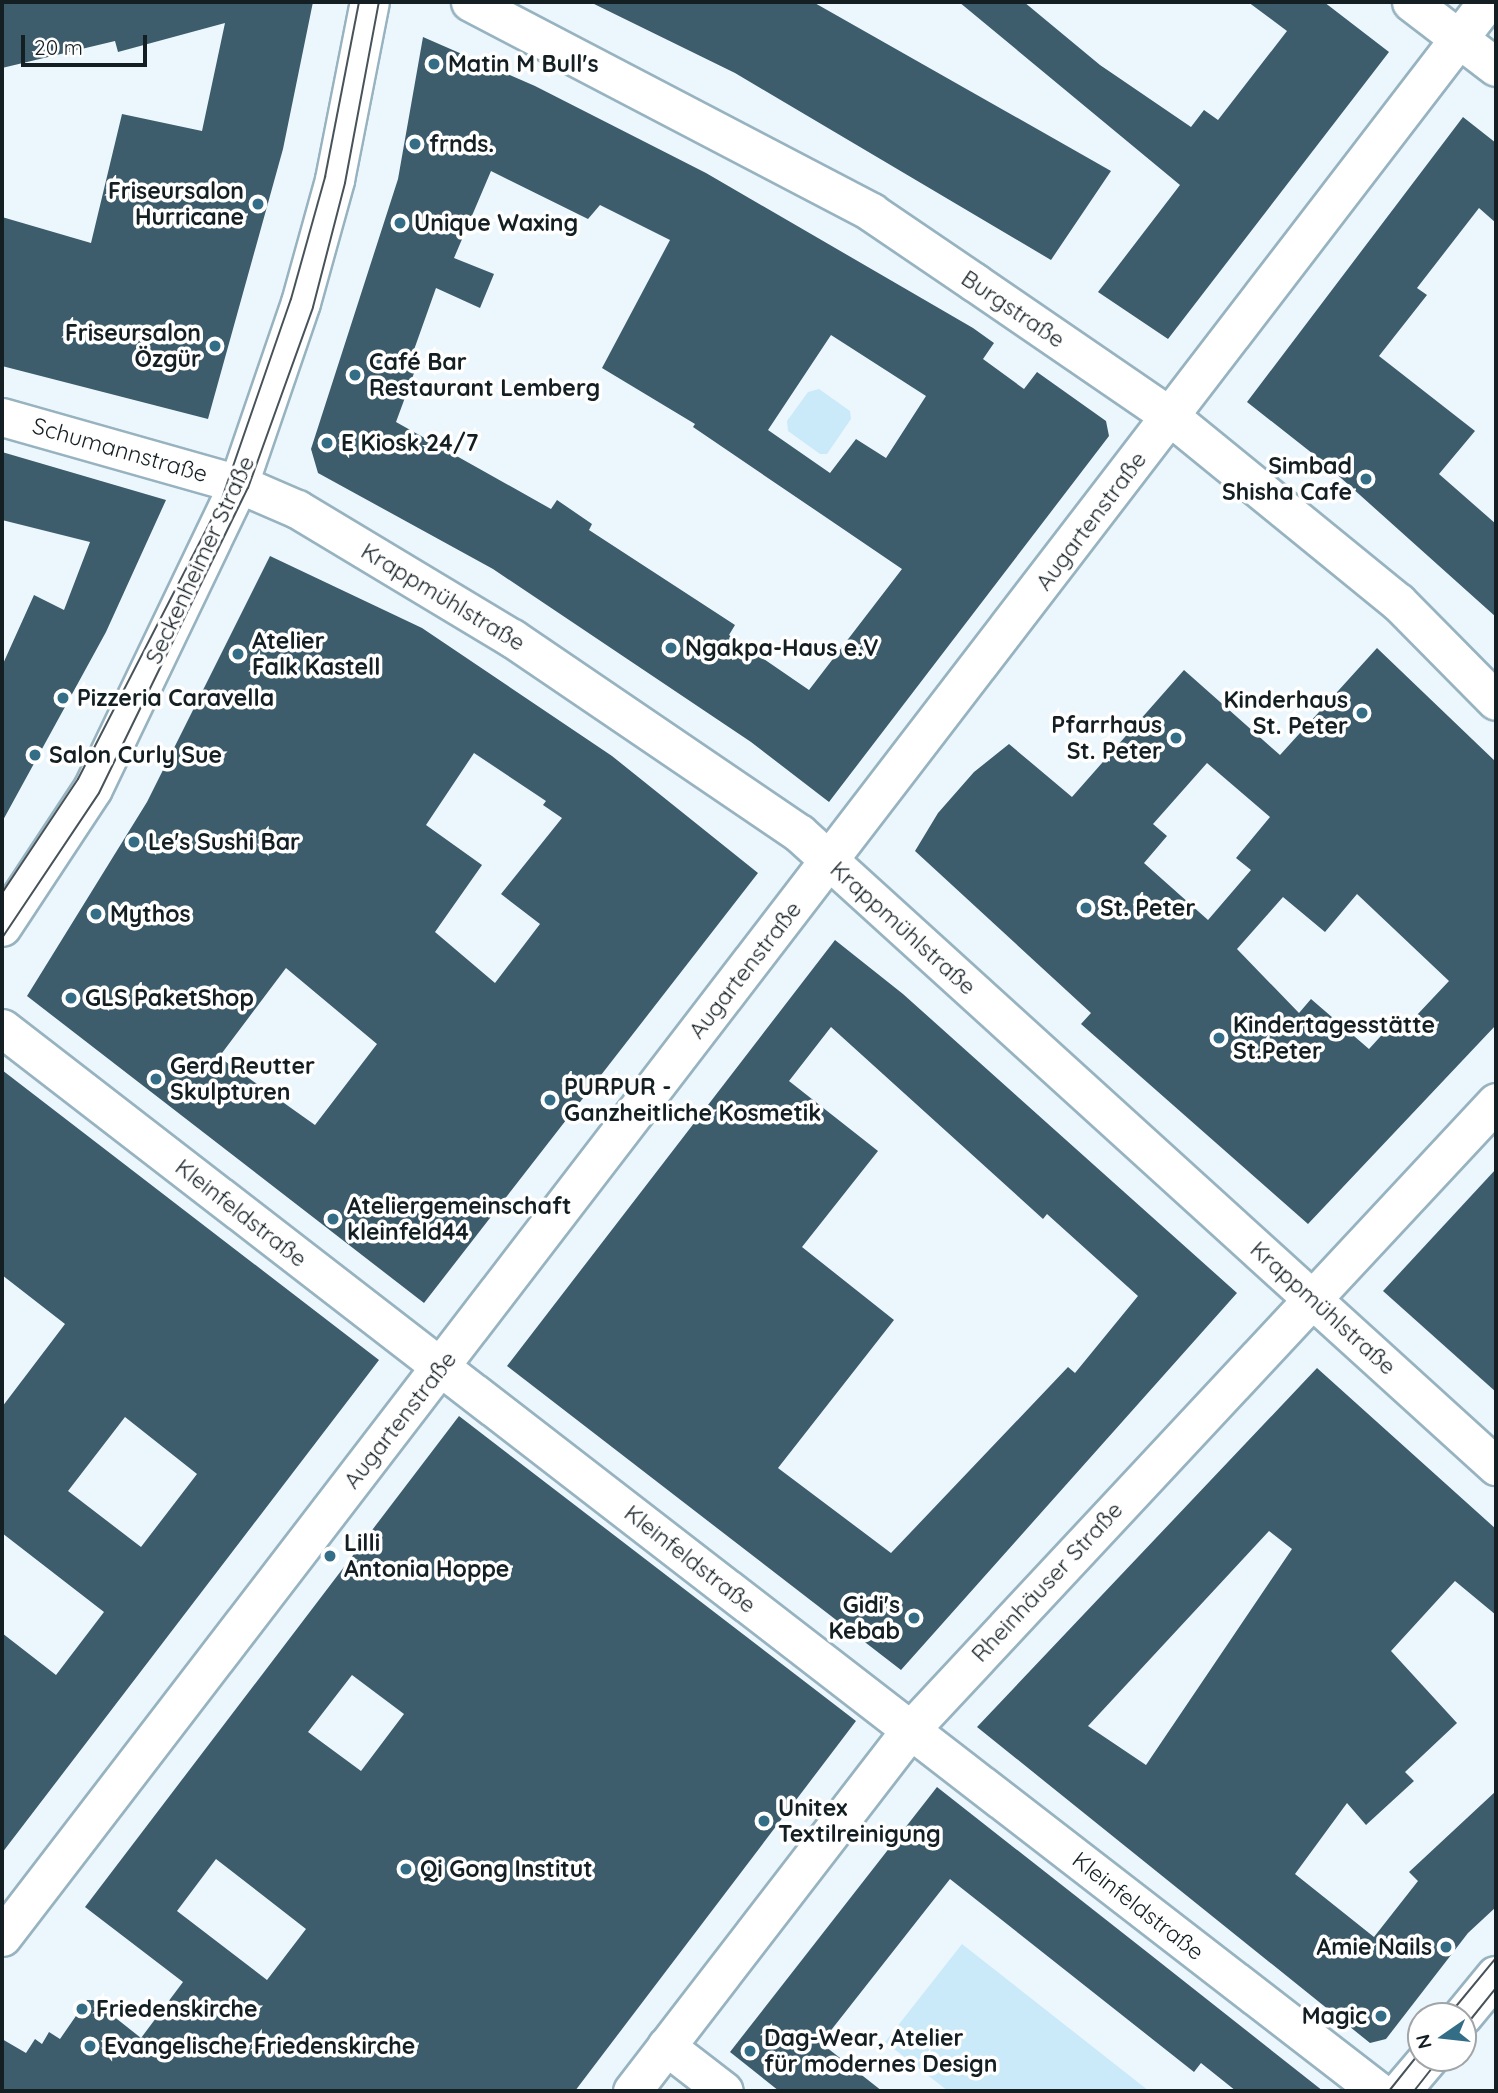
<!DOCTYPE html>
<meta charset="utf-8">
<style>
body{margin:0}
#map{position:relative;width:1498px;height:2093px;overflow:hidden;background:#ecf7fd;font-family:Quicksand,sans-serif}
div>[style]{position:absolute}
.green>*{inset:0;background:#cae9f9}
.building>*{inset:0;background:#3d5d6c}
.roads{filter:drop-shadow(2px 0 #98b3c0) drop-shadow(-2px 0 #98b3c0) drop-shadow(0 2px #98b3c0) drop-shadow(0 -2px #98b3c0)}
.street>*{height:37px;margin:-18.5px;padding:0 18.5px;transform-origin:18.5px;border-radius:18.5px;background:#fff}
.secondary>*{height:38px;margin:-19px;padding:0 19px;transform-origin:19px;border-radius:19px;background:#fff}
.tram>*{height:2px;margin:-1px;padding:0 1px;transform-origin:1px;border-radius:1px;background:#485359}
.dots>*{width:19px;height:19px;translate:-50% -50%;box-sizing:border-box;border:4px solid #fff;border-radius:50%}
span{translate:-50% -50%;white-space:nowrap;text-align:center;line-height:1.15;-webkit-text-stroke:7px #fff;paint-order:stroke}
.poi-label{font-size:23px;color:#141f24;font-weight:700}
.left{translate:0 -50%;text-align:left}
.right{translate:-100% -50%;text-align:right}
.street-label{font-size:23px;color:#141f24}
.frame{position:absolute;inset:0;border:4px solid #141f24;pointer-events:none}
.north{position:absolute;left:1407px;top:2002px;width:70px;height:70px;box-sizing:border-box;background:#fff;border:2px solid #a1a5a7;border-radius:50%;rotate:256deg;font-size:19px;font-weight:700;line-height:28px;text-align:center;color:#141f24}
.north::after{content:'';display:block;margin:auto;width:24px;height:32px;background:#336d86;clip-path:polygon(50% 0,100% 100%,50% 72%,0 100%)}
.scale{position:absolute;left:21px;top:35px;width:126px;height:32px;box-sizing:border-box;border:4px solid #141f24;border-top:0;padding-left:9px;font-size:21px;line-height:24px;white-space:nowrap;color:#141f24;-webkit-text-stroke:5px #fff;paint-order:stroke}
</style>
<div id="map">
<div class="green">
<i style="clip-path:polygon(819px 389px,850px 411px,851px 419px,827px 454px,820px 454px,788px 431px,787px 421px,808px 392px)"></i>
<i style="clip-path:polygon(962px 1944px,1149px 2091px,948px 2091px,885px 2042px)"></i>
</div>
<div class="building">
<i style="clip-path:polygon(2px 2px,313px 2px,283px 149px,208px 419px,2px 366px,2px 217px,91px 243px,122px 114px,202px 131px,225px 23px,118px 52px,115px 41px,2px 68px)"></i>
<i style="clip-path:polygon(590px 2px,813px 2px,1111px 171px,1051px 260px,735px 73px)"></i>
<i style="clip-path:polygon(959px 2px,1024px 2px,1100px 65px,1191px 127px,1204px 110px,1218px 120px,1287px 31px,1248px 2px,1324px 2px,1389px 52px,1168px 339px,1098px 292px,1180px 185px)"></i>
<i style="clip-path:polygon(evenodd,423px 37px,535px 86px,706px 173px,973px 328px,994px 343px,983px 359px,1024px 389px,1037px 372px,1106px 421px,1109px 436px,829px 802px,751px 742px,493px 569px,318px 473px,311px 449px,398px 179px,423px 37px,491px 171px,588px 219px,600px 205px,670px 240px,602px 368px,695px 424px,693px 427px,902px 569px,809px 690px,729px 635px,735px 625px,589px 530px,592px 524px,557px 500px,551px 509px,396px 422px,417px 365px,410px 361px,436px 288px,480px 308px,494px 274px,454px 258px,491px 171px,423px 37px,831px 335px,926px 396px,886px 458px,856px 439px,830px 473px,768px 430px,831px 335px)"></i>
<i style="clip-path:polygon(1463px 117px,1496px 143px,1496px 223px,1479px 208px,1417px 288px,1427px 295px,1379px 356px,1475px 431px,1439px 474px,1496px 524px,1496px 617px,1322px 461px,1247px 402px)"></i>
<i style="clip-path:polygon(2px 452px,166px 500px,106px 632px,2px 822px,2px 666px,34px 595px,64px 610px,90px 542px,2px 520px)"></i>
<i style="clip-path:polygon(evenodd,270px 556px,422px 628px,612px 756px,758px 873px,424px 1303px,27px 996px,147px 802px,270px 556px,474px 753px,546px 801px,543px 805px,562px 818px,501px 894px,540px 924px,495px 983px,435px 932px,482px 865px,426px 825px,474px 753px,270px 556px,286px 968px,377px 1044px,315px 1125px,219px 1057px,286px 968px)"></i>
<i style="clip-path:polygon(evenodd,1377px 648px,1496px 762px,1496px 1025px,1308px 1224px,1081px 1024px,1091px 1013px,915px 851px,938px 813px,974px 772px,1009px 744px,1072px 797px,1184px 670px,1280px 755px,1377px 648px,1207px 763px,1270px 817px,1236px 858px,1251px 870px,1208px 920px,1144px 863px,1167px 836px,1153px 824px,1207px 763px,1377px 648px,1357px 894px,1449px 981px,1399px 1034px,1390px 1026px,1369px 1049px,1311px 999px,1299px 1013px,1237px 949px,1283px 897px,1325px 932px,1357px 894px)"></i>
<i style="clip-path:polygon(evenodd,835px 940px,903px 994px,1237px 1293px,901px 1670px,507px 1366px,835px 940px,831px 1027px,1043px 1219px,1047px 1214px,1138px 1296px,1075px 1373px,1068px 1367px,891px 1553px,778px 1468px,894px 1320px,802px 1247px,878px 1151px,789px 1081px,831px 1027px)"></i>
<i style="clip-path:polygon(evenodd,2px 1070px,379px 1360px,2px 1853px,2px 1633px,56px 1675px,104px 1612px,2px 1533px,2px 1407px,65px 1324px,2px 1275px,2px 1070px,125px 1417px,197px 1474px,141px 1547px,68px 1491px,125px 1417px)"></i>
<i style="clip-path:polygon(1496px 1169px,1496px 1392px,1383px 1291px)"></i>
<i style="clip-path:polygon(evenodd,1317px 1368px,1496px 1529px,1496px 1615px,1455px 1581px,1391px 1651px,1457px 1723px,1405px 1772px,1414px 1781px,1366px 1825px,1347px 1803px,1295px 1874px,1374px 1937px,1418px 1881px,1409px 1872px,1496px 1791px,1496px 1907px,1468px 1933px,1386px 2039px,1370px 2043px,977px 1727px,1317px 1368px,1269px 1531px,1292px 1549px,1146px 1765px,1088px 1726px,1269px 1531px)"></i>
<i style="clip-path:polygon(evenodd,459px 1416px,856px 1721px,575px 2091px,2px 2091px,2px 2039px,26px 2053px,35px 2039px,42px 2044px,49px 2032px,60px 2039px,87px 2000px,93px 2000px,141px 2038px,183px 1982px,85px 1907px,459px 1416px,352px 1675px,404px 1714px,361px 1771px,308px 1732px,352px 1675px,459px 1416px,216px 1859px,306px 1929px,267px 1980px,177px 1911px,216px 1859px)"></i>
<i style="clip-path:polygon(937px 1787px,1147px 1952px,1323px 2091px,1236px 2091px,1201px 2063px,1194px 2072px,950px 1879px,821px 2043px,882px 2091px,779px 2091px,730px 2052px)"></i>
</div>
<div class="roads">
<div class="street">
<i style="left:470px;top:2px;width:453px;rotate:27.6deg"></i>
<i style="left:871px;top:212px;width:125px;rotate:34.2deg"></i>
<i style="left:974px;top:282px;width:239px;rotate:34.4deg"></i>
<i style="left:1171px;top:417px;width:293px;rotate:39.2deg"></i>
<i style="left:1398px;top:602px;width:139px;rotate:45.3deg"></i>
<i style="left:1411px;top:2px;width:107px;rotate:37.4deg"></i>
<i style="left:2px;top:417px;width:246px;rotate:15.8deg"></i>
<i style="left:239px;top:484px;width:63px;rotate:23.3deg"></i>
<i style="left:297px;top:509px;width:251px;rotate:31deg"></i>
<i style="left:512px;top:638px;width:347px;rotate:34.2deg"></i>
<i style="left:799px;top:833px;width:942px;rotate:42.25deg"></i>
<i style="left:2px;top:1028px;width:1739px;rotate:37.69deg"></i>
<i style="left:2px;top:1937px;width:2439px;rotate:-52.5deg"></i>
<i style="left:666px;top:2046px;width:73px;rotate:37.8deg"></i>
<i style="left:632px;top:2091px;width:456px;rotate:-52.4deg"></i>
<i style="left:910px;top:1730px;width:859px;rotate:-46.98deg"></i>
</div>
<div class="secondary">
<i style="left:2px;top:927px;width:165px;rotate:-56.6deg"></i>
<i style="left:93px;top:789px;width:338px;rotate:-64.4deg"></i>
<i style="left:239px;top:484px;width:191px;rotate:-71.1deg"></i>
<i style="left:301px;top:303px;width:128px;rotate:-74.5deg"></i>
<i style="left:335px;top:180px;width:181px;rotate:-78.9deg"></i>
<i style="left:1463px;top:2016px;width:52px;rotate:-50.5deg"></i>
<i style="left:1401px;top:2091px;width:43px;rotate:-49.7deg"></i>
</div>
</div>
<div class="tram">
<i style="left:2px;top:893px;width:137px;rotate:-56.3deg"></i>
<i style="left:78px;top:779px;width:313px;rotate:-62.8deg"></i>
<i style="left:221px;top:501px;width:214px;rotate:-70.9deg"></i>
<i style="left:291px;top:299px;width:127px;rotate:-74.4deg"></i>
<i style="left:325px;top:177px;width:178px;rotate:-79deg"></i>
<i style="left:2px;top:938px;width:174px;rotate:-56.2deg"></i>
<i style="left:99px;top:793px;width:339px;rotate:-64deg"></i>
<i style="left:248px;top:488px;width:192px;rotate:-70.2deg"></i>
<i style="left:313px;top:307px;width:128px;rotate:-75.5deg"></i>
<i style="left:345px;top:183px;width:184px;rotate:-79.4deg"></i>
<i style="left:1448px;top:2016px;width:75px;rotate:-50.4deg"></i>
<i style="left:1463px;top:2029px;width:53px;rotate:-51.2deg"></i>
<i style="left:1389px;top:2091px;width:51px;rotate:-51.3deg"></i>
<i style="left:1414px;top:2091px;width:42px;rotate:-51.8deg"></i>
</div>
<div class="dots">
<i style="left:434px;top:64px;background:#336d86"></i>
<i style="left:415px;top:144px;background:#336d86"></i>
<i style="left:258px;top:204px;background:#336d86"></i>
<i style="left:400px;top:223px;background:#336d86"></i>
<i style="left:215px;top:346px;background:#336d86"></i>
<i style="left:355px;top:375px;background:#336d86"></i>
<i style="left:327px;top:443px;background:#336d86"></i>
<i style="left:1366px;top:479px;background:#336d86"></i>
<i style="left:671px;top:648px;background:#336d86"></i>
<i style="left:238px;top:654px;background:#336d86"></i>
<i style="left:63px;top:698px;background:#336d86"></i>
<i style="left:1362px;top:713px;background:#336d86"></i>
<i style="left:1176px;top:738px;background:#336d86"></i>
<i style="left:35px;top:755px;background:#336d86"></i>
<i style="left:134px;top:842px;background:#336d86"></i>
<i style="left:1086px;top:908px;background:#336d86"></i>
<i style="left:96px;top:914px;background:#336d86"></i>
<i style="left:71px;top:998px;background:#336d86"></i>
<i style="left:1219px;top:1038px;background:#336d86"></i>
<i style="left:156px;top:1079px;background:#336d86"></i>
<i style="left:550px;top:1100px;background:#336d86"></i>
<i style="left:333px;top:1219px;background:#336d86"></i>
<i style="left:330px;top:1556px;background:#336d86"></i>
<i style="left:914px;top:1618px;background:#336d86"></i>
<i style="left:764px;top:1821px;background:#336d86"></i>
<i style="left:406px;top:1869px;background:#336d86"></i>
<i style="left:1446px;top:1947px;background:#336d86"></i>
<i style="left:82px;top:2009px;background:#336d86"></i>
<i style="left:1381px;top:2016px;background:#336d86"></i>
<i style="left:90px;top:2046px;background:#336d86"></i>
<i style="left:750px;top:2051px;background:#336d86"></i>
</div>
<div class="poi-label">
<span class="left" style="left:448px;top:64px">Matin M Bull's</span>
<span class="left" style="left:429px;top:144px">frnds.</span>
<span class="right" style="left:244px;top:204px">Friseursalon<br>Hurricane</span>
<span class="left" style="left:414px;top:223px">Unique Waxing</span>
<span class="right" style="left:201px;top:346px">Friseursalon<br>Özgür</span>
<span class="left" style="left:369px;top:375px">Café Bar<br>Restaurant Lemberg</span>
<span class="left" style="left:341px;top:443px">E Kiosk 24/7</span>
<span class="right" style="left:1352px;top:479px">Simbad<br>Shisha Cafe</span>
<span class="left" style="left:252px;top:654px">Atelier<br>Falk Kastell</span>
<span class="left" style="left:685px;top:648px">Ngakpa-Haus e.V</span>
<span class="left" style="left:77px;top:698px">Pizzeria Caravella</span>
<span class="right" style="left:1348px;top:713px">Kinderhaus<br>St. Peter</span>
<span class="right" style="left:1162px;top:738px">Pfarrhaus<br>St. Peter</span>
<span class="left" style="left:49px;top:755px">Salon Curly Sue</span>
<span class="left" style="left:148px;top:842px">Le's Sushi Bar</span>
<span class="left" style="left:1100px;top:908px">St. Peter</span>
<span class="left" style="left:110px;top:914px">Mythos</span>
<span class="left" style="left:85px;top:998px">GLS PaketShop</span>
<span class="left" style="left:1233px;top:1038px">Kindertagesstätte<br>St.Peter</span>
<span class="left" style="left:170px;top:1079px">Gerd Reutter<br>Skulpturen</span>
<span class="left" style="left:564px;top:1100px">PURPUR -<br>Ganzheitliche Kosmetik</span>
<span class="left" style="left:347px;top:1219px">Ateliergemeinschaft<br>kleinfeld44</span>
<span class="left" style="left:344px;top:1556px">Lilli<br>Antonia Hoppe</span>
<span class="right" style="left:900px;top:1618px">Gidi's<br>Kebab</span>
<span class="left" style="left:778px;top:1821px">Unitex<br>Textilreinigung</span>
<span class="left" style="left:420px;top:1869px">Qi Gong Institut</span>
<span class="right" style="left:1432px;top:1947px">Amie Nails</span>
<span class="left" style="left:96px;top:2009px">Friedenskirche</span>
<span class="right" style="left:1367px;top:2016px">Magic</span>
<span class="left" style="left:764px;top:2051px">Dag-Wear, Atelier<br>für modernes Design</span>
<span class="left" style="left:104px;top:2046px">Evangelische Friedenskirche</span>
</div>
<div class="street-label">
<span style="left:1013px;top:309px;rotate:34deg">Burgstraße</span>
<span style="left:120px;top:450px;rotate:16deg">Schumannstraße</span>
<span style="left:1091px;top:521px;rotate:-53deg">Augartenstraße</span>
<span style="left:200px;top:560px;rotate:-65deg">Seckenheimer Straße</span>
<span style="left:443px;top:597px;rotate:31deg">Krappmühlstraße</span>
<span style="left:903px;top:928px;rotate:42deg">Krappmühlstraße</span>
<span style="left:745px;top:970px;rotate:-52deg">Augartenstraße</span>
<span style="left:241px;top:1213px;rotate:38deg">Kleinfeldstraße</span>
<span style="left:1323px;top:1308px;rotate:42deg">Krappmühlstraße</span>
<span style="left:400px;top:1420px;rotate:-52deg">Augartenstraße</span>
<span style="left:690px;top:1559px;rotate:38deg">Kleinfeldstraße</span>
<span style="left:1047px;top:1582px;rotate:-47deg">Rheinhäuser Straße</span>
<span style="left:1138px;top:1906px;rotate:38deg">Kleinfeldstraße</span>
</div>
<div class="frame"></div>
<div class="north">N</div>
<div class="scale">20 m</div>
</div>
